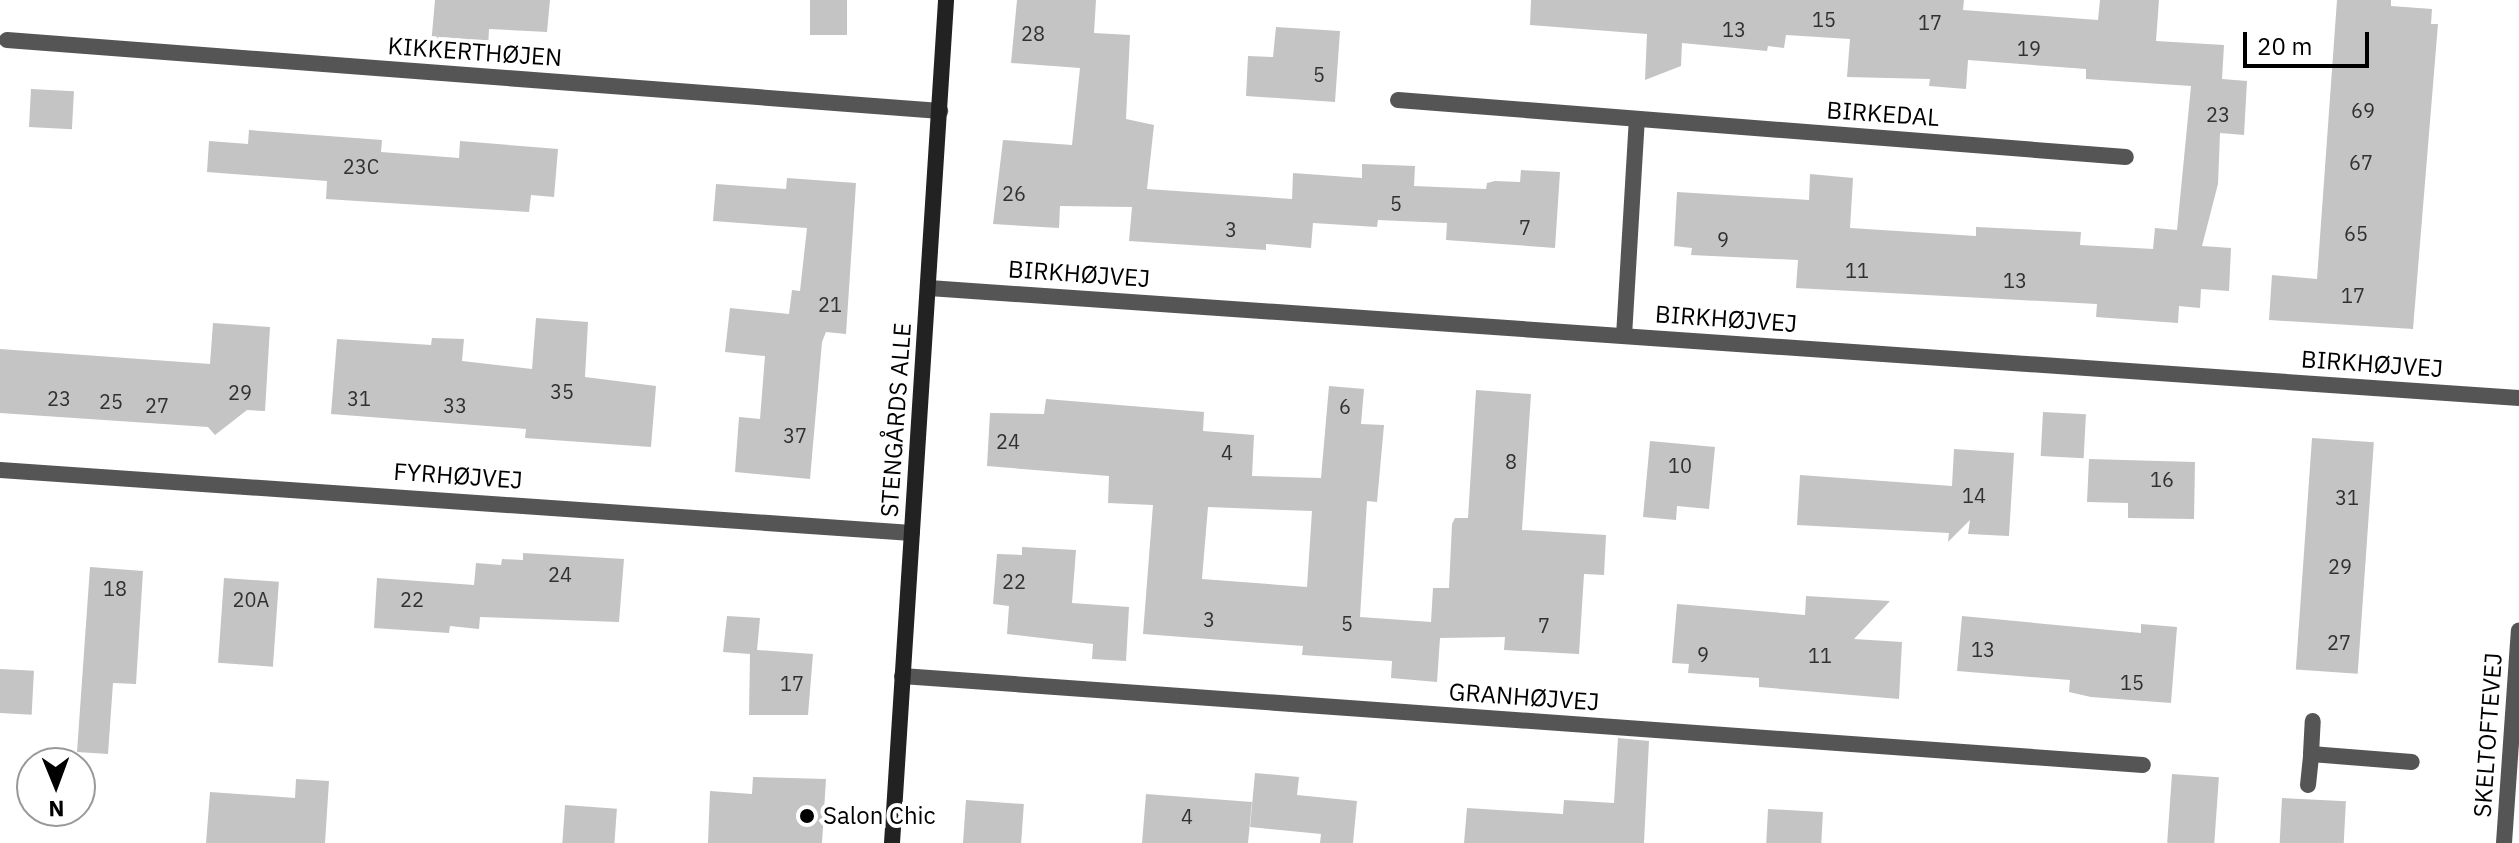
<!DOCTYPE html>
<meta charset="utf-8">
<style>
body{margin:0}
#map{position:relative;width:2519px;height:843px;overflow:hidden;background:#fff;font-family:"IBM Plex Sans",sans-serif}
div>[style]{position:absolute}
.building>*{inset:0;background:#c4c4c4;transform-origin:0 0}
.lane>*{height:16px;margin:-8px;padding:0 8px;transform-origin:8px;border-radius:8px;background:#555}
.street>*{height:16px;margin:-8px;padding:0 8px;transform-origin:8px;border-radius:8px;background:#555}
.secondary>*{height:16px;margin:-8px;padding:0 8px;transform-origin:8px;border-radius:8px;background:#222}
.dots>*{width:22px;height:22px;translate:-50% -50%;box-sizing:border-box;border:4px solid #fff;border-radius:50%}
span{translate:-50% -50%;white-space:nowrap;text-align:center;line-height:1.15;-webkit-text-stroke:8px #fff;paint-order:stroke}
.number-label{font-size:20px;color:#313131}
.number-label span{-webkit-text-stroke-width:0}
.street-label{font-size:24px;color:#000}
.poi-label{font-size:24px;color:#000}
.left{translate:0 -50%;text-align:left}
.north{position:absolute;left:16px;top:747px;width:80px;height:80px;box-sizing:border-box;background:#fff;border:2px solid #999;border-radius:50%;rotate:179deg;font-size:22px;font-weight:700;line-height:32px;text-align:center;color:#000}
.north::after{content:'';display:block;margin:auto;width:28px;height:36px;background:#000;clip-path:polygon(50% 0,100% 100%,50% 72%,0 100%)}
.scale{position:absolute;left:2243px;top:32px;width:126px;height:36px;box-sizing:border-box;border:4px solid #000;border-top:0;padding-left:10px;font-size:24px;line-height:28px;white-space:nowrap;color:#000;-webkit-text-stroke:6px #fff;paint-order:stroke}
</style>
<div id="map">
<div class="building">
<i style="clip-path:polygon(435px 0,550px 0,547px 32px,489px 29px,488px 49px,431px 45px)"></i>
<i style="left:810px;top:0;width:37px;height:35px"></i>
<i style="clip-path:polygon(1017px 0,1096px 0,1094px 33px,1130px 35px,1126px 119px,1154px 125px,1147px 189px,1292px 199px,1293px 173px,1362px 178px,1362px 164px,1415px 166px,1414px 186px,1486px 189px,1487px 183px,1495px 181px,1520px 182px,1521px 170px,1560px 172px,1555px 248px,1446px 240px,1447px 223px,1378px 220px,1377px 227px,1313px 223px,1311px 248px,1266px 244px,1266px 250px,1129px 241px,1132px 207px,1060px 206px,1059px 228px,993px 224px,1003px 140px,1072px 145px,1080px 68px,1011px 63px)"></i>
<i style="clip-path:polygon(1531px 0,1964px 0,1963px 10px,2098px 20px,2100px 0,2159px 0,2156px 41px,2224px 45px,2222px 79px,2247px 81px,2244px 135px,2220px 133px,2218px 184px,2202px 246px,2231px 248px,2229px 291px,2201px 289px,2200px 308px,2179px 306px,2178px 323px,2096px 317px,2097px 304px,1796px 288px,1798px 260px,1691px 255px,1692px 248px,1674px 246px,1677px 192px,1809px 200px,1810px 174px,1853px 178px,1850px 228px,1976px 236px,1976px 227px,2081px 232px,2080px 245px,2153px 249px,2155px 228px,2177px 230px,2191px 86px,2086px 79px,2086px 69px,1968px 60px,1966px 89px,1929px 86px,1930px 79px,1847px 77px,1850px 39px,1786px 35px,1784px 48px,1768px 46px,1767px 51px,1682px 43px,1681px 66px,1645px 80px,1647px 34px,1530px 25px)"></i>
<i style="clip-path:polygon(2337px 0,2391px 0,2391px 6px,2432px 9px,2431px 24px,2438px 24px,2413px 329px,2269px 320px,2272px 275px,2317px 279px)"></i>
<i style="clip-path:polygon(1276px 27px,1340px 31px,1335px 102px,1246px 96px,1248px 56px,1273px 57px)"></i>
<i style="left:31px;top:89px;width:43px;height:38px;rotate:3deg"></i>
<i style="clip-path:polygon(249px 130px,382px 140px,381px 152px,459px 158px,460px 141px,558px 149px,554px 197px,531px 195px,529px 212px,326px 199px,327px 181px,207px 172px,209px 141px,248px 144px)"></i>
<i style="clip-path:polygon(787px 178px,856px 183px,846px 334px,826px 332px,822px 342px,810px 479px,735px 472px,739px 417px,760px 419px,765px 356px,725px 352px,730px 308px,789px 314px,792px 290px,800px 291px,807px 228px,713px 221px,716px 184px,786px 189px)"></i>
<i style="clip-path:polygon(536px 318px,588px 322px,585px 377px,656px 386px,651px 447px,525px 438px,526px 429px,331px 414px,337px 339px,431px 345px,432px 338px,464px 339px,462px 361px,532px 369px)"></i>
<i style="clip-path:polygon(213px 323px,270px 327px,265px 411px,247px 410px,215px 435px,208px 427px,0 413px,0 349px,210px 364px)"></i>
<i style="clip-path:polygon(evenodd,1329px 386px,1364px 389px,1361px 424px,1384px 425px,1377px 502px,1367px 501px,1360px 617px,1431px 622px,1433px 588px,1449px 588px,1452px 524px,1455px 518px,1468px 518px,1476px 390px,1531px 394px,1522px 530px,1606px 535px,1604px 575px,1584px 574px,1579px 654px,1504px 650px,1505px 637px,1440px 638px,1437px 682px,1391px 678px,1392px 661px,1302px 655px,1303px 646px,1143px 634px,1153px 505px,1108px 503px,1109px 476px,987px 466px,990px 413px,1044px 414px,1046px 399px,1204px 412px,1203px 431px,1254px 435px,1252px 476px,1321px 478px,1329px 386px,1208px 507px,1312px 511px,1307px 587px,1202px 579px,1208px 507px)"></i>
<i style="left:2043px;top:412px;width:43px;height:44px;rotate:3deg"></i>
<i style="left:2312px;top:438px;width:62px;height:232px;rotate:4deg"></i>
<i style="clip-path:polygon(1650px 441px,1715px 447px,1709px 509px,1677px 506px,1676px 520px,1643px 517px)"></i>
<i style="clip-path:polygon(1954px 449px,2014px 453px,2009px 536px,1968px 534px,1970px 520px,1948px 542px,1949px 533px,1797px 525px,1800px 475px,1952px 486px)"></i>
<i style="clip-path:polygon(2089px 459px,2195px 462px,2194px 519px,2128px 518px,2128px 503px,2087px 502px)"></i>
<i style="clip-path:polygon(1022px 547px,1076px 550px,1072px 603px,1129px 607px,1126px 661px,1092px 659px,1093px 644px,1007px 634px,1009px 606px,993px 604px,997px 554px,1022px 555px)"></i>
<i style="clip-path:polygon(523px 553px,624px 559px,619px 622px,480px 617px,479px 629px,450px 626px,449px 633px,374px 628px,377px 578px,474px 585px,476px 563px,501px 565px,502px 559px,523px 560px)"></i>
<i style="clip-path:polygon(90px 567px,143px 571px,136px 684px,113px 683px,108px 754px,77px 752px)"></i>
<i style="left:224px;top:578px;width:55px;height:85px;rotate:4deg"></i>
<i style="clip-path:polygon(1806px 596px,1890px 601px,1854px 639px,1902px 642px,1899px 699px,1759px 687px,1759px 678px,1688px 673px,1689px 664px,1672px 663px,1677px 604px,1805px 615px)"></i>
<i style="clip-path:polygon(727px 616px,760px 618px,757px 650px,813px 654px,808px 715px,749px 715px,750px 654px,723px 652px)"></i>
<i style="clip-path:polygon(1962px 616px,2141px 633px,2141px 624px,2177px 627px,2171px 703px,2091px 697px,2069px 692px,2070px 680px,1957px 671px)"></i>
<i style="left:0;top:669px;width:34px;height:44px;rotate:3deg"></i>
<i style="clip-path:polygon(1618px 738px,1649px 741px,1644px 843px,1464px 843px,1467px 808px,1563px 814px,1564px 800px,1614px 803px)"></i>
<i style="clip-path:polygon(1255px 773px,1299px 777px,1297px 795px,1357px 801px,1353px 843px,1320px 843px,1321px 834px,1250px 827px)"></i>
<i style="left:2172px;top:774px;width:47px;height:69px;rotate:4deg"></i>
<i style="clip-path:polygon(753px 777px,826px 779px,822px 843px,708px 843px,710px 791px,752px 794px)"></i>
<i style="clip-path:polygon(296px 779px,329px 781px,325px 843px,206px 843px,210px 792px,295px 798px)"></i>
<i style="clip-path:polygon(1146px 794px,1252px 802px,1248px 843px,1142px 843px)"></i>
<i style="left:2282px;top:798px;width:64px;height:45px;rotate:3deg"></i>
<i style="left:966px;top:800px;width:58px;height:43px;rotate:4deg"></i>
<i style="left:565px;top:805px;width:52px;height:38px;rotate:4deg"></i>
<i style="left:1768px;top:809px;width:55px;height:34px;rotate:3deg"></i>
</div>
<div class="lane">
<i style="left:2311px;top:754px;width:33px;rotate:-87deg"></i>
<i style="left:2308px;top:785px;width:31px;rotate:-84deg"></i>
<i style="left:2311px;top:754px;width:101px;rotate:4.5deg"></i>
</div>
<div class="street">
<i style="left:7px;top:40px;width:936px;rotate:4.35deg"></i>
<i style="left:1398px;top:100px;width:730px;rotate:4.48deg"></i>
<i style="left:929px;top:288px;width:1594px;rotate:3.96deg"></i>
<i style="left:1624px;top:336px;width:217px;rotate:-86.6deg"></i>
<i style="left:0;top:470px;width:914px;rotate:3.95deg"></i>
<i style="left:902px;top:676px;width:1244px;rotate:4.1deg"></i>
<i style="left:2504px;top:843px;width:213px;rotate:-86deg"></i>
</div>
<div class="secondary">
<i style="left:892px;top:843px;width:845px;rotate:-86.33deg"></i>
</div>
<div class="dots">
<i style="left:807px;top:816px;background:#000"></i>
</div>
<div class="number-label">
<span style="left:1824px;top:19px">15</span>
<span style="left:1930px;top:22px">17</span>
<span style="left:1734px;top:29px">13</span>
<span style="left:1033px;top:33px">28</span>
<span style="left:2029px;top:48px">19</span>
<span style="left:1319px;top:74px">5</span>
<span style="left:2363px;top:110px">69</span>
<span style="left:2218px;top:114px">23</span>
<span style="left:2361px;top:162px">67</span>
<span style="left:361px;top:166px">23C</span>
<span style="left:1014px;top:193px">26</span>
<span style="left:1396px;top:203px">5</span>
<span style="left:1525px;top:227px">7</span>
<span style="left:1231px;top:229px">3</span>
<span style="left:2356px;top:233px">65</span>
<span style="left:1723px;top:239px">9</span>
<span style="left:1857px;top:270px">11</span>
<span style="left:2015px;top:280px">13</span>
<span style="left:2353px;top:295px">17</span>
<span style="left:830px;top:304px">21</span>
<span style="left:562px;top:391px">35</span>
<span style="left:240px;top:392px">29</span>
<span style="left:59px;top:398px">23</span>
<span style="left:359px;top:398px">31</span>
<span style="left:111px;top:401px">25</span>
<span style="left:157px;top:405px">27</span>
<span style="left:455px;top:405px">33</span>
<span style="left:1345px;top:406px">6</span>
<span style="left:795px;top:435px">37</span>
<span style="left:1008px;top:441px">24</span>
<span style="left:1227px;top:452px">4</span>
<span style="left:1511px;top:461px">8</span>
<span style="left:1680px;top:465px">10</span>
<span style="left:2162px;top:479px">16</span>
<span style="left:1974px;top:495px">14</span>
<span style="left:2347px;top:497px">31</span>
<span style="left:2340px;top:566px">29</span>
<span style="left:560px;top:574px">24</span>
<span style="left:1014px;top:581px">22</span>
<span style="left:115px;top:588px">18</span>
<span style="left:251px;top:599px">20A</span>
<span style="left:412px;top:599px">22</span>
<span style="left:1209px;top:619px">3</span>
<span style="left:1347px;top:623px">5</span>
<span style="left:1544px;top:625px">7</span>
<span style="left:2339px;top:642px">27</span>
<span style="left:1983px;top:649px">13</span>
<span style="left:1703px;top:654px">9</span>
<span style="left:1820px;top:655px">11</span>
<span style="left:2132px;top:682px">15</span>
<span style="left:792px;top:683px">17</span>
<span style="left:1187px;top:816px">4</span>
</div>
<div class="street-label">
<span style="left:475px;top:52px;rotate:4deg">KIKKERTHØJEN</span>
<span style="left:1883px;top:114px;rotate:4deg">BIRKEDAL</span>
<span style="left:1079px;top:274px;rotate:4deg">BIRKHØJVEJ</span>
<span style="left:1726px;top:319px;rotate:4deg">BIRKHØJVEJ</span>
<span style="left:2372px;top:364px;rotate:4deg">BIRKHØJVEJ</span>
<span style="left:896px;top:420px;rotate:-86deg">STENGÅRDS ALLE</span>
<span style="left:458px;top:476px;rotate:4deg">FYRHØJVEJ</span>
<span style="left:1524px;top:697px;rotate:4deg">GRANHØJVEJ</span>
<span style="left:2488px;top:735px;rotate:-86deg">SKELTOFTEVEJ</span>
</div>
<div class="poi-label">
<span class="left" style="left:823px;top:816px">Salon Chic</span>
</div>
<div class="north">N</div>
<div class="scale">20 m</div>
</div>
